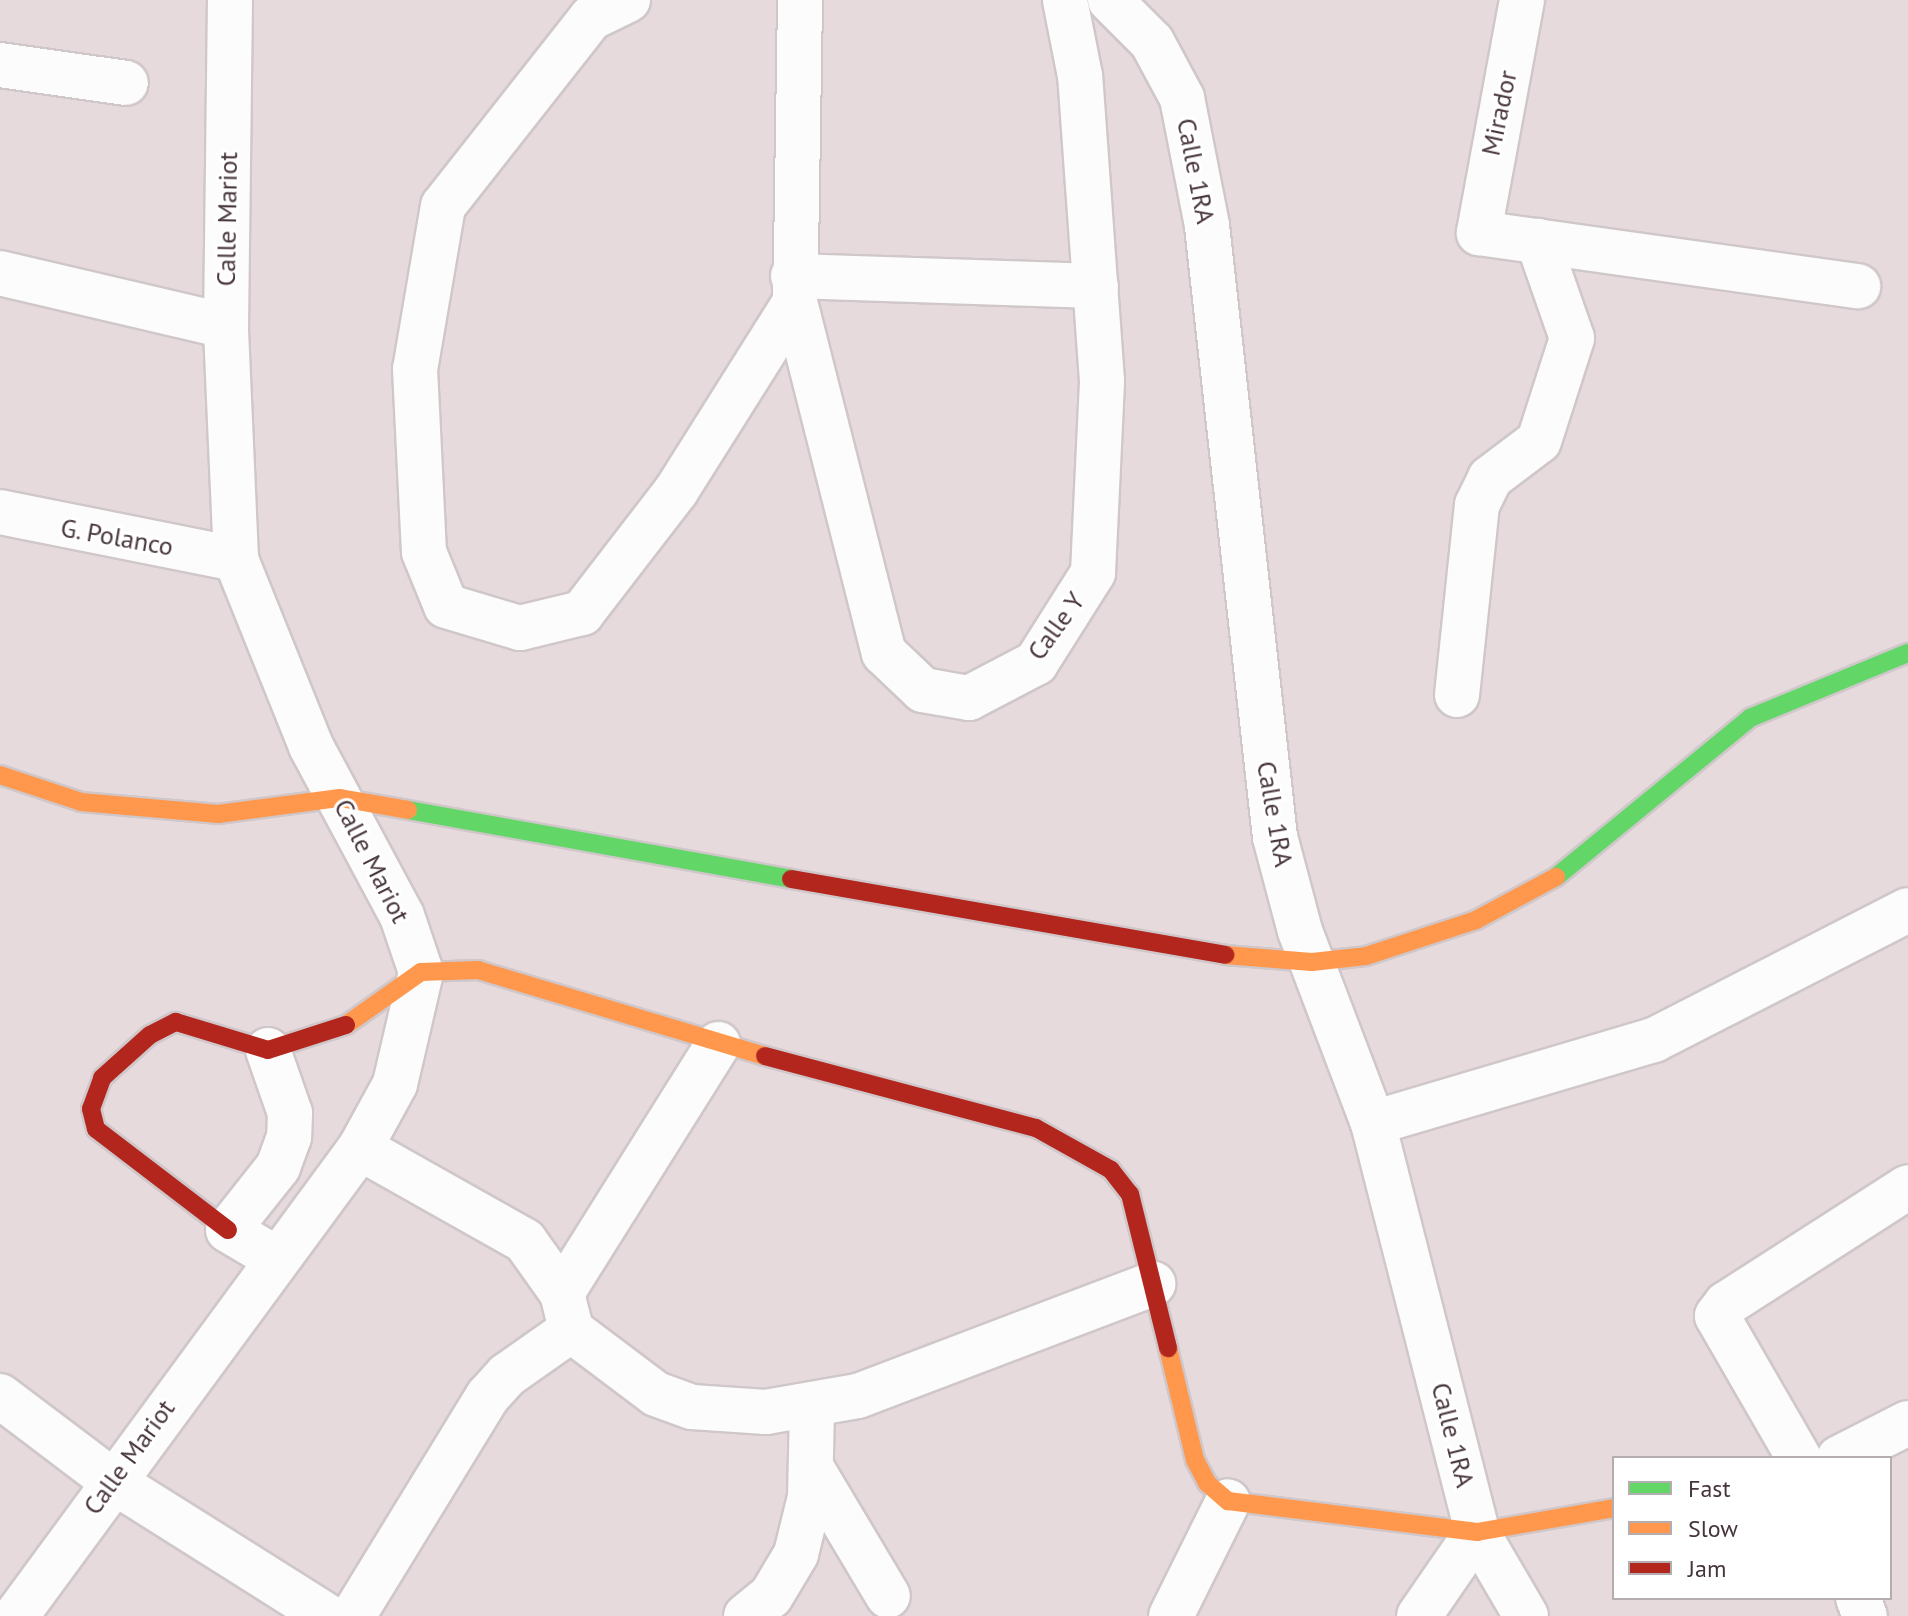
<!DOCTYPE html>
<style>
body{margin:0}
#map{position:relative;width:1908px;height:1616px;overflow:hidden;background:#f1eaeb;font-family:"PT Sans",sans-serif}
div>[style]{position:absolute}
.residential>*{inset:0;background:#e7dadd}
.roads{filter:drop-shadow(2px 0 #cfc7c9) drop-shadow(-2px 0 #cfc7c9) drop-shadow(0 2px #cfc7c9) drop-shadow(0 -2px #cfc7c9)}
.street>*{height:44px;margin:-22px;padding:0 22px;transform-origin:22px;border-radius:22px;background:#fdfcfc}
.fast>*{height:18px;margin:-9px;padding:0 9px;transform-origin:9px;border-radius:9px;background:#63d668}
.slow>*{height:18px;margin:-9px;padding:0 9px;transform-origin:9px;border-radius:9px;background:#ff974d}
.jam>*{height:18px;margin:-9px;padding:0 9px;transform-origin:9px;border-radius:9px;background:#b3261e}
span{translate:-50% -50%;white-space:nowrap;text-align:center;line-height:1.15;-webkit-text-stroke:6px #fff;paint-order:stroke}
.street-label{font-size:26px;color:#47353c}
.legend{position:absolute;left:1612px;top:1456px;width:280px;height:144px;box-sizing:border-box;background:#fff;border:2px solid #b5aeb1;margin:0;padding:10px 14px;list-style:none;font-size:24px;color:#47353c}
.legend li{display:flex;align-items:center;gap:16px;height:40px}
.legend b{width:40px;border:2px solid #b5aeb1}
</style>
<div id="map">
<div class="residential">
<i style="clip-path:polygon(evenodd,0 0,1908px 0,1908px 1616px,0 1616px,0 0,1614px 1458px,1890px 1458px,1890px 1598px,1614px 1598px,1614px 1458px)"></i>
</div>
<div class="roads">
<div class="street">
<i style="left:628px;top:0;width:41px;rotate:154.1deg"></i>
<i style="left:591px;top:18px;width:239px;rotate:128.2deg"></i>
<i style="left:443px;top:206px;width:165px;rotate:99.7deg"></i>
<i style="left:415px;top:369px;width:183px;rotate:87.2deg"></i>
<i style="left:424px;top:552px;width:58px;rotate:67.8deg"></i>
<i style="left:446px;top:606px;width:77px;rotate:16.6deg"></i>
<i style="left:520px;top:628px;width:64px;rotate:-13.6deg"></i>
<i style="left:582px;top:613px;width:154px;rotate:-52.4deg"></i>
<i style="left:676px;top:491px;width:223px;rotate:-57.8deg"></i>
<i style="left:800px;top:0;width:302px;rotate:90.9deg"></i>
<i style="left:795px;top:302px;width:362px;rotate:75.8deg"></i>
<i style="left:884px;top:653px;width:54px;rotate:43.5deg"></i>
<i style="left:923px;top:690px;width:47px;rotate:9.9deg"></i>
<i style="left:969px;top:698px;width:76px;rotate:-27.6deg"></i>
<i style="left:1036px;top:663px;width:107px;rotate:-57.7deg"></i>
<i style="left:1093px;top:573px;width:192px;rotate:-87.3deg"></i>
<i style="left:1102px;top:381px;width:306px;rotate:-94.1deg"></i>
<i style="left:1080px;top:76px;width:77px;rotate:-101.2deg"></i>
<i style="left:1110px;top:0;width:59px;rotate:45deg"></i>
<i style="left:1152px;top:42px;width:64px;rotate:61.8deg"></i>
<i style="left:1182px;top:98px;width:130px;rotate:78.9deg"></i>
<i style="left:1207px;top:226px;width:615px;rotate:83.65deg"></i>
<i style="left:1275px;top:837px;width:97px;rotate:75.1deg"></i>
<i style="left:1300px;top:931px;width:205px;rotate:69.2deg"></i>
<i style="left:1373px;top:1123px;width:422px;rotate:75.7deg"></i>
<i style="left:1477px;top:1532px;width:97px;rotate:59.7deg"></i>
<i style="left:1522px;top:0;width:237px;rotate:100.5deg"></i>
<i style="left:1479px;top:233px;width:383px;rotate:8deg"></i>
<i style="left:0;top:65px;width:127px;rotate:8.1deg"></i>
<i style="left:0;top:273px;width:232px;rotate:13.2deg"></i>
<i style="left:793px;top:276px;width:303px;rotate:1.9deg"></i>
<i style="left:0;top:512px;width:241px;rotate:11.3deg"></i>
<i style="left:1457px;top:695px;width:191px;rotate:-84deg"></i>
<i style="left:1477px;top:505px;width:30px;rotate:-64deg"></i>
<i style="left:1490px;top:478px;width:61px;rotate:-37.1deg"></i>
<i style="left:1539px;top:441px;width:108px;rotate:-72.2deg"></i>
<i style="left:1572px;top:338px;width:103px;rotate:-109.3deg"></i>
<i style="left:268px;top:1050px;width:67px;rotate:70.8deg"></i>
<i style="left:290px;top:1113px;width:24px;rotate:92deg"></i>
<i style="left:289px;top:1137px;width:32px;rotate:110deg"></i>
<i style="left:278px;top:1167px;width:80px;rotate:128.4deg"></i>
<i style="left:228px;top:1230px;width:57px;rotate:30.6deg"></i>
<i style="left:1373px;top:1123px;width:293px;rotate:-16.5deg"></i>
<i style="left:1654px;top:1040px;width:285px;rotate:-27.1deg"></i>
<i style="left:360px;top:1148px;width:189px;rotate:29.4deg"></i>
<i style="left:525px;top:1241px;width:64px;rotate:54.6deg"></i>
<i style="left:562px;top:1293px;width:38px;rotate:76deg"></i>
<i style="left:571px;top:1330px;width:106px;rotate:37deg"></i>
<i style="left:656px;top:1394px;width:38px;rotate:20deg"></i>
<i style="left:692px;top:1407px;width:74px;rotate:3.9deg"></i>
<i style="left:766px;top:1412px;width:93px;rotate:-9.9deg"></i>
<i style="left:858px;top:1396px;width:316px;rotate:-20.8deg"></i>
<i style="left:562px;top:1293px;width:294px;rotate:-57.9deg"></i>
<i style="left:0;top:1396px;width:139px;rotate:37.1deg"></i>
<i style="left:111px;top:1480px;width:255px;rotate:32.2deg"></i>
<i style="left:1799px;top:1458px;width:164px;rotate:-120deg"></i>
<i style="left:1717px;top:1316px;width:15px;rotate:-53deg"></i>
<i style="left:1726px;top:1304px;width:216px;rotate:-32.7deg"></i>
<i style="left:1839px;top:1458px;width:77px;rotate:-26.9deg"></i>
<i style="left:811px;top:1467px;width:150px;rotate:59.2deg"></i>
<i style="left:1858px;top:1598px;width:19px;rotate:69deg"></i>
<i style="left:16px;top:1616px;width:581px;rotate:-53.68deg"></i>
<i style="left:360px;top:1148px;width:73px;rotate:-61.3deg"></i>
<i style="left:395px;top:1084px;width:115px;rotate:-76.9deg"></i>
<i style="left:421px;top:972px;width:59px;rotate:-108.7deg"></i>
<i style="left:402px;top:916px;width:193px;rotate:-118.2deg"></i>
<i style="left:311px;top:746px;width:201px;rotate:-111.9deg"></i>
<i style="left:236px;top:559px;width:233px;rotate:-92.5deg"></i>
<i style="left:226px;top:326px;width:326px;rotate:-89.3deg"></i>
<i style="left:353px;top:1616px;width:258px;rotate:-58.5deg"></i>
<i style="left:488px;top:1396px;width:28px;rotate:-48deg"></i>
<i style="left:507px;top:1375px;width:78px;rotate:-35.1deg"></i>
<i style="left:746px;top:1616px;width:32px;rotate:-39deg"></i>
<i style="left:771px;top:1596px;width:49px;rotate:-59.2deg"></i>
<i style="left:796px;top:1554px;width:59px;rotate:-76.2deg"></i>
<i style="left:810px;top:1497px;width:91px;rotate:-88.7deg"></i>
<i style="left:1171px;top:1616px;width:128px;rotate:-63.6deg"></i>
<i style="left:1419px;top:1616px;width:102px;rotate:-55.4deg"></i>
</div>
<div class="fast">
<i style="left:408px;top:810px;width:389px;rotate:10.2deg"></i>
<i style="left:1556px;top:877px;width:251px;rotate:-39.3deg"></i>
<i style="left:1750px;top:718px;width:171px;rotate:-22.4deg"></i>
</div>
<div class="slow">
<i style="left:0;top:775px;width:85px;rotate:18.4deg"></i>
<i style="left:81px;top:802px;width:138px;rotate:5deg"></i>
<i style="left:218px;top:814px;width:123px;rotate:-7.5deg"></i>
<i style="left:340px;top:798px;width:69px;rotate:10deg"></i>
<i style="left:1225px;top:955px;width:87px;rotate:4.6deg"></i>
<i style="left:1312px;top:962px;width:54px;rotate:-6.3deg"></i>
<i style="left:1366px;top:956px;width:116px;rotate:-18.1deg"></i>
<i style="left:1476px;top:920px;width:91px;rotate:-28.3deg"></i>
<i style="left:346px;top:1025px;width:92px;rotate:-35.2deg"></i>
<i style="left:421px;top:972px;width:57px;rotate:-2deg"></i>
<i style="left:478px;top:970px;width:300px;rotate:16.7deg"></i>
<i style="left:1168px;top:1348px;width:115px;rotate:76.4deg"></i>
<i style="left:1195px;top:1460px;width:26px;rotate:62deg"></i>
<i style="left:1207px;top:1483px;width:28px;rotate:41deg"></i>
<i style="left:1228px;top:1501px;width:251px;rotate:7.1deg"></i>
<i style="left:1477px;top:1532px;width:139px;rotate:-9.9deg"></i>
</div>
<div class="jam">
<i style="left:791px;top:879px;width:441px;rotate:9.9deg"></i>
<i style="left:765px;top:1056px;width:280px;rotate:14.9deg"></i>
<i style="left:1036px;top:1128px;width:86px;rotate:29.2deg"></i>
<i style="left:1111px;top:1170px;width:31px;rotate:52deg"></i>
<i style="left:1130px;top:1194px;width:159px;rotate:76.1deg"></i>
<i style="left:228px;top:1230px;width:166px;rotate:-142.6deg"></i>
<i style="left:96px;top:1129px;width:21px;rotate:-104deg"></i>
<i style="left:91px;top:1109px;width:33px;rotate:-70deg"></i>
<i style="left:102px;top:1078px;width:64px;rotate:-41.9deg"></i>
<i style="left:150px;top:1035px;width:29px;rotate:-27deg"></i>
<i style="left:176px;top:1022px;width:96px;rotate:16.9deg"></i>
<i style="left:268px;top:1050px;width:82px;rotate:-17.8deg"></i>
</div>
</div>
<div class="street-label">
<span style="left:1499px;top:113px;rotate:-78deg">Mirador</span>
<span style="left:1196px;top:171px;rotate:79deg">Calle 1RA</span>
<span style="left:227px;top:219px;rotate:-89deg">Calle Mariot</span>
<span style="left:117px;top:537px;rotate:10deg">G. Polanco</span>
<span style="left:1056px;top:626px;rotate:-54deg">Calle Y</span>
<span style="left:1275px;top:814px;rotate:80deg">Calle 1RA</span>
<span style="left:372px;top:861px;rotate:63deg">Calle Mariot</span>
<span style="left:1453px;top:1435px;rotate:76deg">Calle 1RA</span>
<span style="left:129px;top:1457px;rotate:-54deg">Calle Mariot</span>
</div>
<ul class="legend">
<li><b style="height:10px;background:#63d668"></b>Fast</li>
<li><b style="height:10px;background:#ff974d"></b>Slow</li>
<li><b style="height:10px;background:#b3261e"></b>Jam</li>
</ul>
</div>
